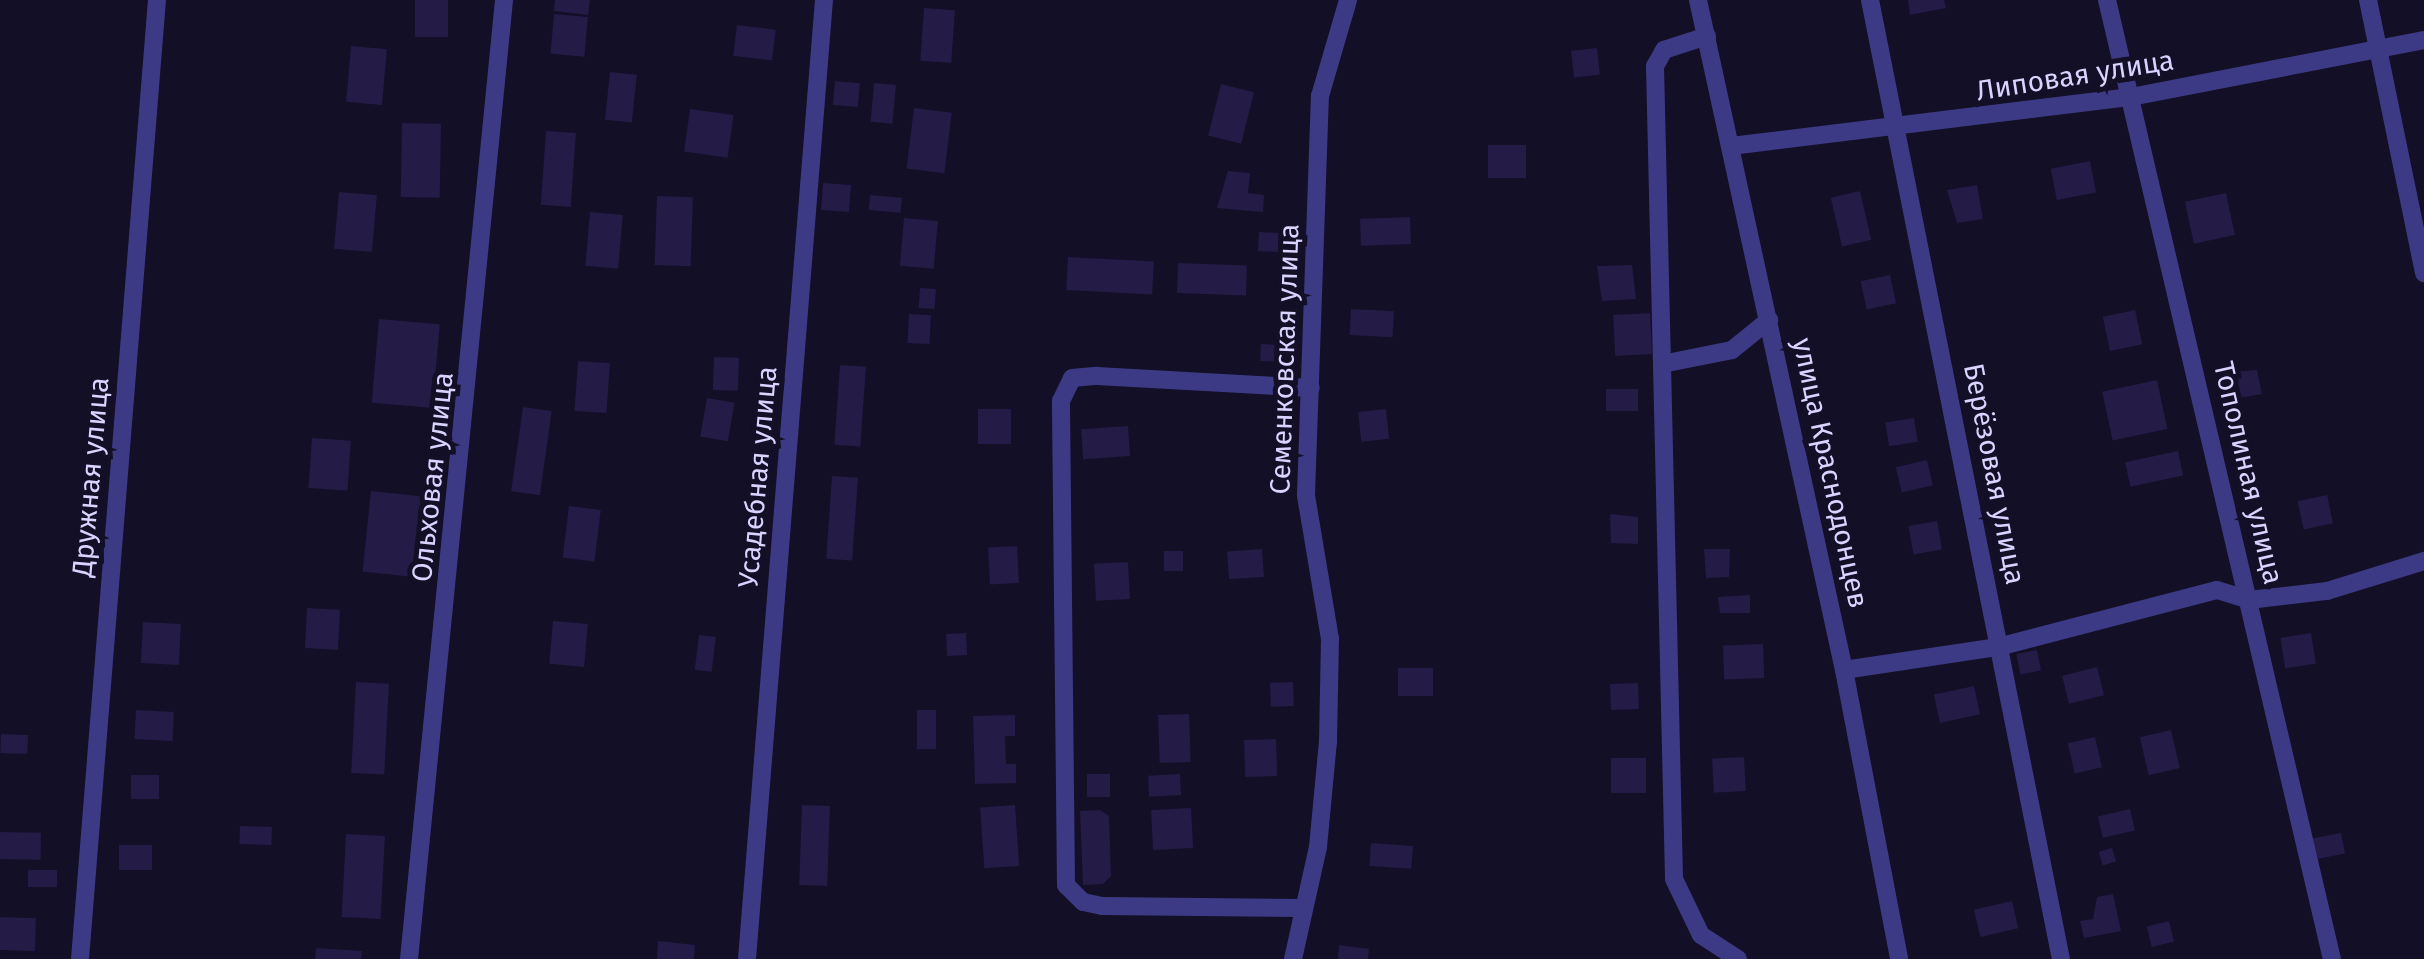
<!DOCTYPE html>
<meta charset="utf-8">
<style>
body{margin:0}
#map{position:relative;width:2424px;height:959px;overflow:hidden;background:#130f26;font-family:"Fira Sans",sans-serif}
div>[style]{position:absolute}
.building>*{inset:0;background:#241b47;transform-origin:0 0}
.street>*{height:18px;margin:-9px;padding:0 9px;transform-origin:9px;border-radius:9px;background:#3d3a85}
span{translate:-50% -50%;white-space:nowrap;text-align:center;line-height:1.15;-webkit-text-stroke:10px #130f26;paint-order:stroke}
.street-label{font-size:28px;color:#d9d4ff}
</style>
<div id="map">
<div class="building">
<i style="left:415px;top:0;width:33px;height:37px"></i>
<i style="clip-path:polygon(555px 0,590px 0,588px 15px,554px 11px)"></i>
<i style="clip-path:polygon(1908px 0,1944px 0,1946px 8px,1910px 15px)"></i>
<i style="left:924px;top:8px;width:31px;height:53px;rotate:4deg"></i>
<i style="left:554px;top:14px;width:34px;height:40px;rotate:5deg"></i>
<i style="left:737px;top:25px;width:39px;height:31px;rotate:7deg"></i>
<i style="left:351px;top:46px;width:36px;height:56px;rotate:5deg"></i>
<i style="left:1597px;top:48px;width:27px;height:26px;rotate:84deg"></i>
<i style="left:610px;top:72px;width:27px;height:48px;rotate:6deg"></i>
<i style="left:835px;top:81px;width:25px;height:24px;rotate:5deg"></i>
<i style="left:874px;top:83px;width:22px;height:39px;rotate:5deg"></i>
<i style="left:1221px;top:84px;width:34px;height:53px;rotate:14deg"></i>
<i style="left:914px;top:108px;width:38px;height:61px;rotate:7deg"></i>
<i style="left:690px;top:109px;width:44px;height:43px;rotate:8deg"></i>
<i style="left:402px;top:123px;width:39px;height:74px;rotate:1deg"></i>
<i style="left:546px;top:131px;width:30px;height:74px;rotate:4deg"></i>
<i style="left:1488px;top:145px;width:38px;height:33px"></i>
<i style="left:2090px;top:161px;width:32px;height:40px;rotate:79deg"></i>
<i style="clip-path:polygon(1228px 171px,1250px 173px,1248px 193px,1264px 195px,1263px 212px,1217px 208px)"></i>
<i style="left:823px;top:183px;width:28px;height:27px;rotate:4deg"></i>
<i style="clip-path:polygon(1977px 185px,1983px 219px,1957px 223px,1947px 190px)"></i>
<i style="left:1860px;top:191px;width:50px;height:30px;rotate:77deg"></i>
<i style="left:339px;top:192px;width:38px;height:57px;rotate:5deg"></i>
<i style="left:2226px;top:193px;width:43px;height:42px;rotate:78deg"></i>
<i style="left:870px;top:195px;width:32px;height:15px;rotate:5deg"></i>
<i style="left:657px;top:196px;width:36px;height:69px;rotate:2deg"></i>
<i style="left:590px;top:212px;width:33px;height:54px;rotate:5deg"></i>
<i style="left:1410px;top:217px;width:27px;height:50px;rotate:88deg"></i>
<i style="left:904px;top:218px;width:34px;height:48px;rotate:5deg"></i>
<i style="left:1259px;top:232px;width:20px;height:19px;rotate:3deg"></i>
<i style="left:1068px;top:257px;width:86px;height:33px;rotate:3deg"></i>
<i style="left:1178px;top:263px;width:69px;height:30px;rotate:2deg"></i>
<i style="clip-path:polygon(1632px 265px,1636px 299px,1602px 301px,1597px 266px)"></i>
<i style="left:1890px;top:275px;width:29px;height:30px;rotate:78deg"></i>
<i style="left:920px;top:288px;width:16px;height:20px;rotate:4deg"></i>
<i style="left:1351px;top:309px;width:43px;height:26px;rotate:3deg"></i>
<i style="left:2135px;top:310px;width:35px;height:33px;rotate:78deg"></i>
<i style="left:1650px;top:313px;width:41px;height:37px;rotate:87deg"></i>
<i style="left:909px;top:314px;width:22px;height:29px;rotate:3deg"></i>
<i style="left:379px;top:319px;width:61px;height:84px;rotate:5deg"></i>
<i style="left:1261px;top:344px;width:19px;height:17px;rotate:3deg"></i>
<i style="left:714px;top:357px;width:25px;height:33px;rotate:2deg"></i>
<i style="left:578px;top:361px;width:32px;height:50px;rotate:4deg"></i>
<i style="left:840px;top:365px;width:26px;height:80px;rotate:4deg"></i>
<i style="clip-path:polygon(2257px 370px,2262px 394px,2238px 398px,2231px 372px)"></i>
<i style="left:2157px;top:380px;width:50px;height:56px;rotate:78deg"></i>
<i style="left:1638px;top:389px;width:22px;height:32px;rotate:90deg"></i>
<i style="left:707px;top:398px;width:28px;height:39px;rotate:10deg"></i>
<i style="left:523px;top:407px;width:29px;height:85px;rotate:8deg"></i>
<i style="left:978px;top:409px;width:33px;height:35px"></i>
<i style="left:1386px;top:409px;width:30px;height:28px;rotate:84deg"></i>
<i style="left:1914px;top:418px;width:24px;height:29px;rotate:81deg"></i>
<i style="left:1128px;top:426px;width:30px;height:47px;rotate:86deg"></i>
<i style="left:312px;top:438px;width:39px;height:50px;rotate:4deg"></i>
<i style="left:2178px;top:451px;width:25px;height:54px;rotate:78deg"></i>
<i style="left:1927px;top:460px;width:26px;height:32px;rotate:77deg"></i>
<i style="left:832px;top:476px;width:26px;height:83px;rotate:4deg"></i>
<i style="left:371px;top:491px;width:54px;height:81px;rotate:6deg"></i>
<i style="left:2327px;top:495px;width:29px;height:30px;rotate:78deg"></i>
<i style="left:569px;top:506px;width:32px;height:52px;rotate:7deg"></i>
<i style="clip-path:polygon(1610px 514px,1638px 517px,1638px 544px,1611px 543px)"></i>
<i style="left:1937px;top:521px;width:29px;height:29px;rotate:80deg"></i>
<i style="left:1017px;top:546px;width:37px;height:29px;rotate:87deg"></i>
<i style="left:1262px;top:549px;width:28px;height:35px;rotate:86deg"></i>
<i style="clip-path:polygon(1704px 549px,1730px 549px,1729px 577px,1706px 578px)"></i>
<i style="left:1164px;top:551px;width:19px;height:20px"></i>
<i style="left:1128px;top:562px;width:37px;height:34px;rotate:87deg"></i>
<i style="clip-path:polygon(1750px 595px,1750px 613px,1720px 613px,1718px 597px)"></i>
<i style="left:307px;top:608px;width:33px;height:40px;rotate:3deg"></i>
<i style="left:553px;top:621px;width:35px;height:43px;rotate:5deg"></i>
<i style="left:143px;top:622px;width:38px;height:41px;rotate:3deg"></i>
<i style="left:966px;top:633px;width:22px;height:20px;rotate:87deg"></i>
<i style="left:2311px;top:633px;width:31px;height:31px;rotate:81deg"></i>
<i style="left:699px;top:635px;width:17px;height:35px;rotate:7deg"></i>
<i style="left:1763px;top:644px;width:34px;height:40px;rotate:88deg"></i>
<i style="left:2037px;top:650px;width:21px;height:21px;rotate:79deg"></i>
<i style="left:2097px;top:667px;width:29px;height:36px;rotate:76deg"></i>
<i style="left:1398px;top:668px;width:35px;height:28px"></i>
<i style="left:356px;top:682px;width:33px;height:91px;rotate:3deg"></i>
<i style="left:1293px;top:682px;width:24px;height:23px;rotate:88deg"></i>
<i style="left:1638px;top:683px;width:26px;height:28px;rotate:88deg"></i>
<i style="left:1974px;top:686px;width:29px;height:41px;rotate:78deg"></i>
<i style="left:136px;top:710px;width:38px;height:29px;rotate:3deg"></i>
<i style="left:917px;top:710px;width:19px;height:39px"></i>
<i style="left:1189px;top:714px;width:48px;height:31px;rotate:88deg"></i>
<i style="clip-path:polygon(1015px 715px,1015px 736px,1005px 736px,1006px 764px,1016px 764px,1016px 783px,975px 784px,973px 716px)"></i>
<i style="left:2171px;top:730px;width:39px;height:32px;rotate:77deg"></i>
<i style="left:1px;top:734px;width:27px;height:19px;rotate:2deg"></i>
<i style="left:2095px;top:737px;width:31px;height:28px;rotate:77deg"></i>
<i style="left:1276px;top:739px;width:37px;height:32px;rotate:88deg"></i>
<i style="left:1744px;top:757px;width:34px;height:32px;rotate:87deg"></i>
<i style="left:1646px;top:758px;width:35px;height:35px;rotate:90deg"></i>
<i style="left:1087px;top:774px;width:23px;height:23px"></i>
<i style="left:1180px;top:774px;width:21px;height:32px;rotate:87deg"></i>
<i style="left:131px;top:775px;width:28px;height:24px"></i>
<i style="left:802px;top:805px;width:28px;height:80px;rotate:2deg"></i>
<i style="left:1015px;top:805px;width:61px;height:35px;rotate:86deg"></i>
<i style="left:1191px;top:808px;width:40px;height:40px;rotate:87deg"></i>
<i style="left:2130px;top:809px;width:22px;height:33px;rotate:77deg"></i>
<i style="clip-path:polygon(1100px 810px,1109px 816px,1111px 876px,1103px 884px,1083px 885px,1080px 811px)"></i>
<i style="left:240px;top:826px;width:32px;height:18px;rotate:2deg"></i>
<i style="left:0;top:832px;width:41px;height:27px;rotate:1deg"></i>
<i style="left:2341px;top:833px;width:21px;height:32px;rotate:79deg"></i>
<i style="left:346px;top:834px;width:39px;height:83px;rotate:3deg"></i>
<i style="left:1371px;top:843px;width:42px;height:23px;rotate:4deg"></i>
<i style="left:119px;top:845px;width:33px;height:25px"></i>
<i style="left:2112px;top:848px;width:14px;height:14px;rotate:73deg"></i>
<i style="left:28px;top:870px;width:29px;height:17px"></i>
<i style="clip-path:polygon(2113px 894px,2121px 931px,2084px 938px,2080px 921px,2093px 919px,2097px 897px)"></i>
<i style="left:2012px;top:901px;width:28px;height:39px;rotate:77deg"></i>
<i style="left:0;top:917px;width:36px;height:33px;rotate:2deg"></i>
<i style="left:2169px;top:921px;width:21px;height:23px;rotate:76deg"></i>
<i style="clip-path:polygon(658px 941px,695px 945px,694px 959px,657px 959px)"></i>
<i style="clip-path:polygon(1339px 945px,1369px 949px,1368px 959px,1338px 959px)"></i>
<i style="clip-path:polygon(316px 948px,362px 951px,361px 959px,315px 959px)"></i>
</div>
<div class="street">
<i style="left:1698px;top:0;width:686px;rotate:77.71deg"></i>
<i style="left:1844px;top:670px;width:294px;rotate:79.2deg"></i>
<i style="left:1870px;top:0;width:978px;rotate:78.74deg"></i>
<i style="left:2107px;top:0;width:985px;rotate:76.8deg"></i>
<i style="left:2368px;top:0;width:279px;rotate:78.4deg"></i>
<i style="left:1707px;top:36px;width:45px;rotate:162deg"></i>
<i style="left:1664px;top:50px;width:18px;rotate:119deg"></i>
<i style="left:1655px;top:66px;width:813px;rotate:88.66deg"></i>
<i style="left:1674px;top:879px;width:62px;rotate:64.3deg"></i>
<i style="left:1701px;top:935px;width:44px;rotate:33deg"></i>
<i style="left:1731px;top:146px;width:403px;rotate:-7deg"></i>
<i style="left:2131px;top:97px;width:298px;rotate:-11deg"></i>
<i style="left:1662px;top:364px;width:71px;rotate:-11.3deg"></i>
<i style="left:1732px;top:350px;width:48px;rotate:-39deg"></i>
<i style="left:1844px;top:670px;width:156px;rotate:-8.5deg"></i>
<i style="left:1998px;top:647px;width:226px;rotate:-14.6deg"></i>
<i style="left:2217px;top:590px;width:34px;rotate:17deg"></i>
<i style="left:2249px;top:600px;width:79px;rotate:-6.6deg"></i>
<i style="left:2327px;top:591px;width:102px;rotate:-17.2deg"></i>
<i style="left:1304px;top:908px;width:202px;rotate:-179.4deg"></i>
<i style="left:1102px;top:906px;width:19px;rotate:-168deg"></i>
<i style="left:1083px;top:902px;width:24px;rotate:-135deg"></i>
<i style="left:1066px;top:885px;width:484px;rotate:-90.6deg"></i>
<i style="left:1061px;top:401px;width:25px;rotate:-64deg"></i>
<i style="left:1072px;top:378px;width:25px;rotate:-5deg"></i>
<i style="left:1097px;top:376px;width:214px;rotate:3.2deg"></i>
<i style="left:80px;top:959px;width:962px;rotate:-85.41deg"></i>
<i style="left:409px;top:959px;width:964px;rotate:-84.34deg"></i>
<i style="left:747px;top:959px;width:962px;rotate:-85.41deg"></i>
<i style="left:1293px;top:959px;width:115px;rotate:-77.4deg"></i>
<i style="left:1318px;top:847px;width:105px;rotate:-84.6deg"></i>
<i style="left:1328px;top:742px;width:103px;rotate:-88.9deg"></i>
<i style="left:1330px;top:639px;width:146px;rotate:-99.5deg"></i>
<i style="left:1306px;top:495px;width:399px;rotate:-88deg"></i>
<i style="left:1320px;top:96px;width:100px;rotate:-73.7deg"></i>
</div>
<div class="street-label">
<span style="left:2075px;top:76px;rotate:-9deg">Липовая улица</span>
<span style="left:1285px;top:359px;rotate:-88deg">Семенковская улица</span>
<span style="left:1830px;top:473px;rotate:78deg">улица Краснодонцев</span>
<span style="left:2248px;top:473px;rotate:77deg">Тополиная улица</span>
<span style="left:1994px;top:474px;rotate:79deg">Берёзовая улица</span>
<span style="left:91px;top:477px;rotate:-85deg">Дружная улица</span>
<span style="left:433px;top:477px;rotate:-84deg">Ольховая улица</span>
<span style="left:758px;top:477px;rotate:-85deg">Усадебная улица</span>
</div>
</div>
